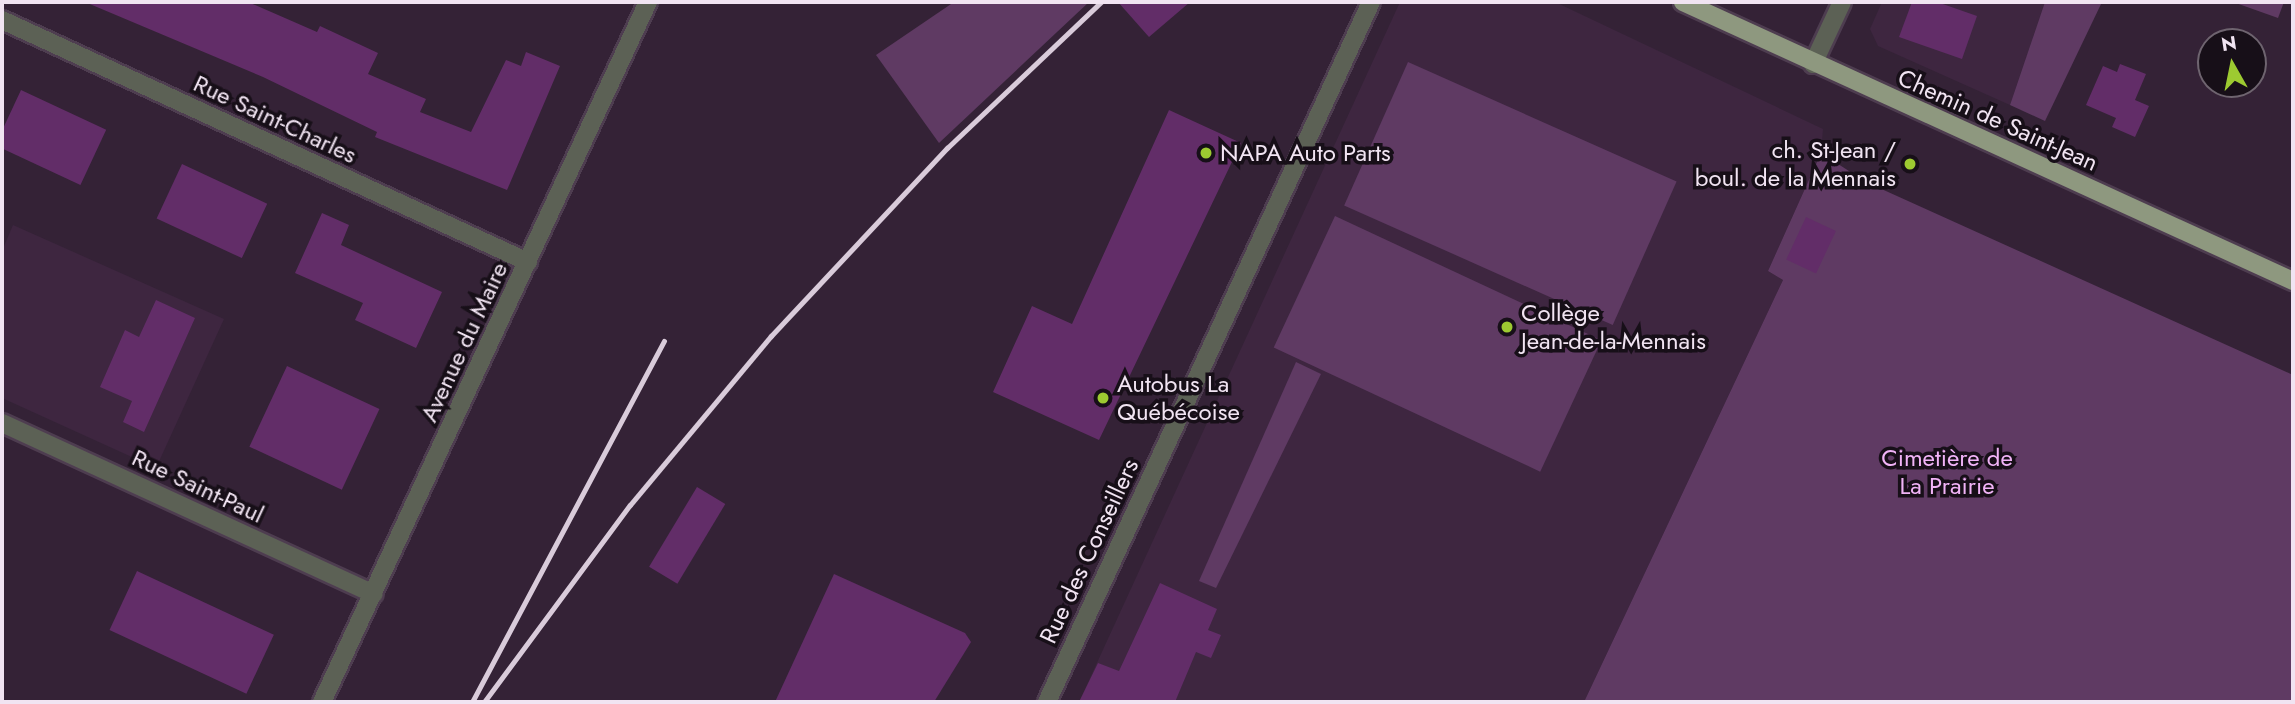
<!DOCTYPE html>
<meta charset="utf-8">
<style>
body{margin:0}
#map{position:relative;width:2295px;height:704px;overflow:hidden;background:#342236;font-family:Jost,sans-serif}
div>[style]{position:absolute}
.built>*{inset:0;background:#3e2640}
.green>*{inset:0;background:#5f3a63;transform-origin:0 0}
.building>*{inset:0;background:#622d68;transform-origin:0 0}
.roads{filter:drop-shadow(2px 0 #4e3d50) drop-shadow(-2px 0 #4e3d50) drop-shadow(0 2px #4e3d50) drop-shadow(0 -2px #4e3d50)}
.minor>*{height:18px;margin:-9px;padding:0 9px;transform-origin:9px;border-radius:9px;background:#5c6155}
.primary>*{height:18px;margin:-9px;padding:0 9px;transform-origin:9px;border-radius:9px;background:#8e987f}
.rail>*{height:5px;margin:-2.5px;padding:0 2.5px;transform-origin:2.5px;border-radius:2.5px;background:#d9cbda}
.dots>*{width:19px;height:19px;translate:-50% -50%;box-sizing:border-box;border:4px solid #170f18;border-radius:50%}
span{translate:-50% -50%;white-space:nowrap;text-align:center;line-height:1.15;-webkit-text-stroke:7px #170f18;paint-order:stroke}
.street-label{font-size:24px;color:#f1e4f2}
.poi-label{font-size:24px;color:#f1e4f2}
.right{translate:-100% -50%;text-align:right}
.left{translate:0 -50%;text-align:left}
.park-label{font-size:24px;color:#f1b3f7}
.frame{position:absolute;inset:0;border:4px solid #f1e4f2;pointer-events:none}
.north{position:absolute;left:2197px;top:28px;width:70px;height:70px;box-sizing:border-box;background:#170f18;border:2px solid #6e646f;border-radius:50%;rotate:351deg;font-size:19px;font-weight:700;line-height:28px;text-align:center;color:#f1e4f2}
.north::after{content:'';display:block;margin:auto;width:24px;height:32px;background:#9dca31;clip-path:polygon(50% 0,100% 100%,50% 72%,0 100%)}
</style>
<div id="map">
<div class="built">
<i style="clip-path:polygon(1400px 2px,1555px 2px,1823px 129px,1821px 153px,1768px 271px,1783px 280px,1584px 702px,1079px 702px)"></i>
<i style="clip-path:polygon(1882px 2px,2045px 2px,2010px 105px,1878px 46px,1870px 29px)"></i>
<i style="clip-path:polygon(13px 225px,224px 319px,156px 468px,2px 398px,2px 251px)"></i>
</div>
<div class="green">
<i style="clip-path:polygon(954px 2px,1089px 2px,939px 143px,876px 55px)"></i>
<i style="clip-path:polygon(2045px 2px,2102px 2px,2045px 121px,2010px 105px)"></i>
<i style="clip-path:polygon(2233px 2px,2284px 2px,2278px 18px)"></i>
<i style="left:1408px;top:62px;width:294px;height:157px;rotate:24deg"></i>
<i style="clip-path:polygon(1821px 153px,1866px 182px,2293px 375px,2293px 702px,1584px 702px,1783px 280px,1768px 271px)"></i>
<i style="left:1335px;top:216px;width:294px;height:145px;rotate:25deg"></i>
<i style="clip-path:polygon(1296px 362px,1321px 374px,1216px 588px,1199px 581px)"></i>
</div>
<div class="building">
<i style="clip-path:polygon(85px 2px,248px 2px,317px 32px,320px 26px,378px 53px,368px 74px,426px 99px,420px 112px,471px 132px,506px 60px,521px 66px,526px 52px,560px 66px,507px 190px,375px 137px,377px 132px,263px 77px)"></i>
<i style="clip-path:polygon(1118px 2px,1190px 2px,1149px 37px)"></i>
<i style="clip-path:polygon(1912px 2px,1937px 2px,1977px 16px,1962px 59px,1899px 37px)"></i>
<i style="clip-path:polygon(2120px 64px,2146px 74px,2135px 100px,2149px 106px,2135px 137px,2112px 127px,2116px 118px,2086px 105px,2103px 66px,2117px 72px)"></i>
<i style="left:21px;top:90px;width:94px;height:61px;rotate:25deg"></i>
<i style="clip-path:polygon(1169px 110px,1241px 143px,1099px 440px,993px 392px,1032px 306px,1072px 324px)"></i>
<i style="left:182px;top:164px;width:94px;height:60px;rotate:25deg"></i>
<i style="clip-path:polygon(322px 213px,349px 225px,341px 245px,442px 292px,416px 348px,355px 320px,363px 303px,295px 273px)"></i>
<i style="left:1806px;top:217px;width:33px;height:47px;rotate:25deg"></i>
<i style="clip-path:polygon(156px 300px,195px 318px,144px 432px,123px 422px,132px 401px,100px 387px,125px 330px,139px 337px)"></i>
<i style="left:287px;top:366px;width:102px;height:89px;rotate:25deg"></i>
<i style="left:697px;top:487px;width:33px;height:93px;rotate:31deg"></i>
<i style="left:137px;top:571px;width:151px;height:65px;rotate:25deg"></i>
<i style="clip-path:polygon(834px 574px,965px 633px,971px 642px,934px 702px,775px 702px)"></i>
<i style="clip-path:polygon(1160px 583px,1217px 609px,1208px 630px,1221px 635px,1211px 658px,1196px 652px,1175px 702px,1079px 702px,1098px 663px,1119px 671px)"></i>
</div>
<div class="roads">
<div class="minor">
<i style="left:2px;top:20px;width:579px;rotate:24.71deg"></i>
<i style="left:1813px;top:64px;width:68px;rotate:-64.9deg"></i>
<i style="left:2px;top:423px;width:409px;rotate:24.7deg"></i>
<i style="left:322px;top:702px;width:772px;rotate:-65.03deg"></i>
<i style="left:1047px;top:702px;width:771px;rotate:-65.16deg"></i>
</div>
<div class="primary">
<i style="left:1683px;top:2px;width:671px;rotate:24.58deg"></i>
</div>
</div>
<div class="rail">
<i style="left:472px;top:702px;width:409px;rotate:-62deg"></i>
<i style="left:484px;top:702px;width:245px;rotate:-53.5deg"></i>
<i style="left:630px;top:505px;width:220px;rotate:-50.2deg"></i>
<i style="left:771px;top:336px;width:258px;rotate:-46.9deg"></i>
<i style="left:947px;top:148px;width:212px;rotate:-43.5deg"></i>
</div>
<div class="dots">
<i style="left:1206px;top:153px;background:#9dca31"></i>
<i style="left:1910px;top:164px;background:#9dca31"></i>
<i style="left:1507px;top:327px;background:#9dca31"></i>
<i style="left:1103px;top:398px;background:#9dca31"></i>
</div>
<div class="street-label">
<span style="left:275px;top:119px;rotate:25deg">Rue Saint-Charles</span>
<span style="left:1998px;top:120px;rotate:24deg">Chemin de Saint-Jean</span>
<span style="left:464px;top:342px;rotate:-65deg">Avenue du Maire</span>
<span style="left:198px;top:486px;rotate:25deg">Rue Saint-Paul</span>
<span style="left:1089px;top:551px;rotate:-65deg">Rue des Conseillers</span>
</div>
<div class="poi-label">
<span class="right" style="left:1896px;top:164px">ch. St-Jean /<br>boul. de la Mennais</span>
<span class="left" style="left:1220px;top:153px">NAPA Auto Parts</span>
<span class="left" style="left:1521px;top:327px">Collège<br>Jean-de-la-Mennais</span>
<span class="left" style="left:1117px;top:398px">Autobus La<br>Québécoise</span>
</div>
<div class="park-label">
<span style="left:1947px;top:472px">Cimetière de<br>La Prairie</span>
</div>
<div class="frame"></div>
<div class="north">N</div>
</div>
